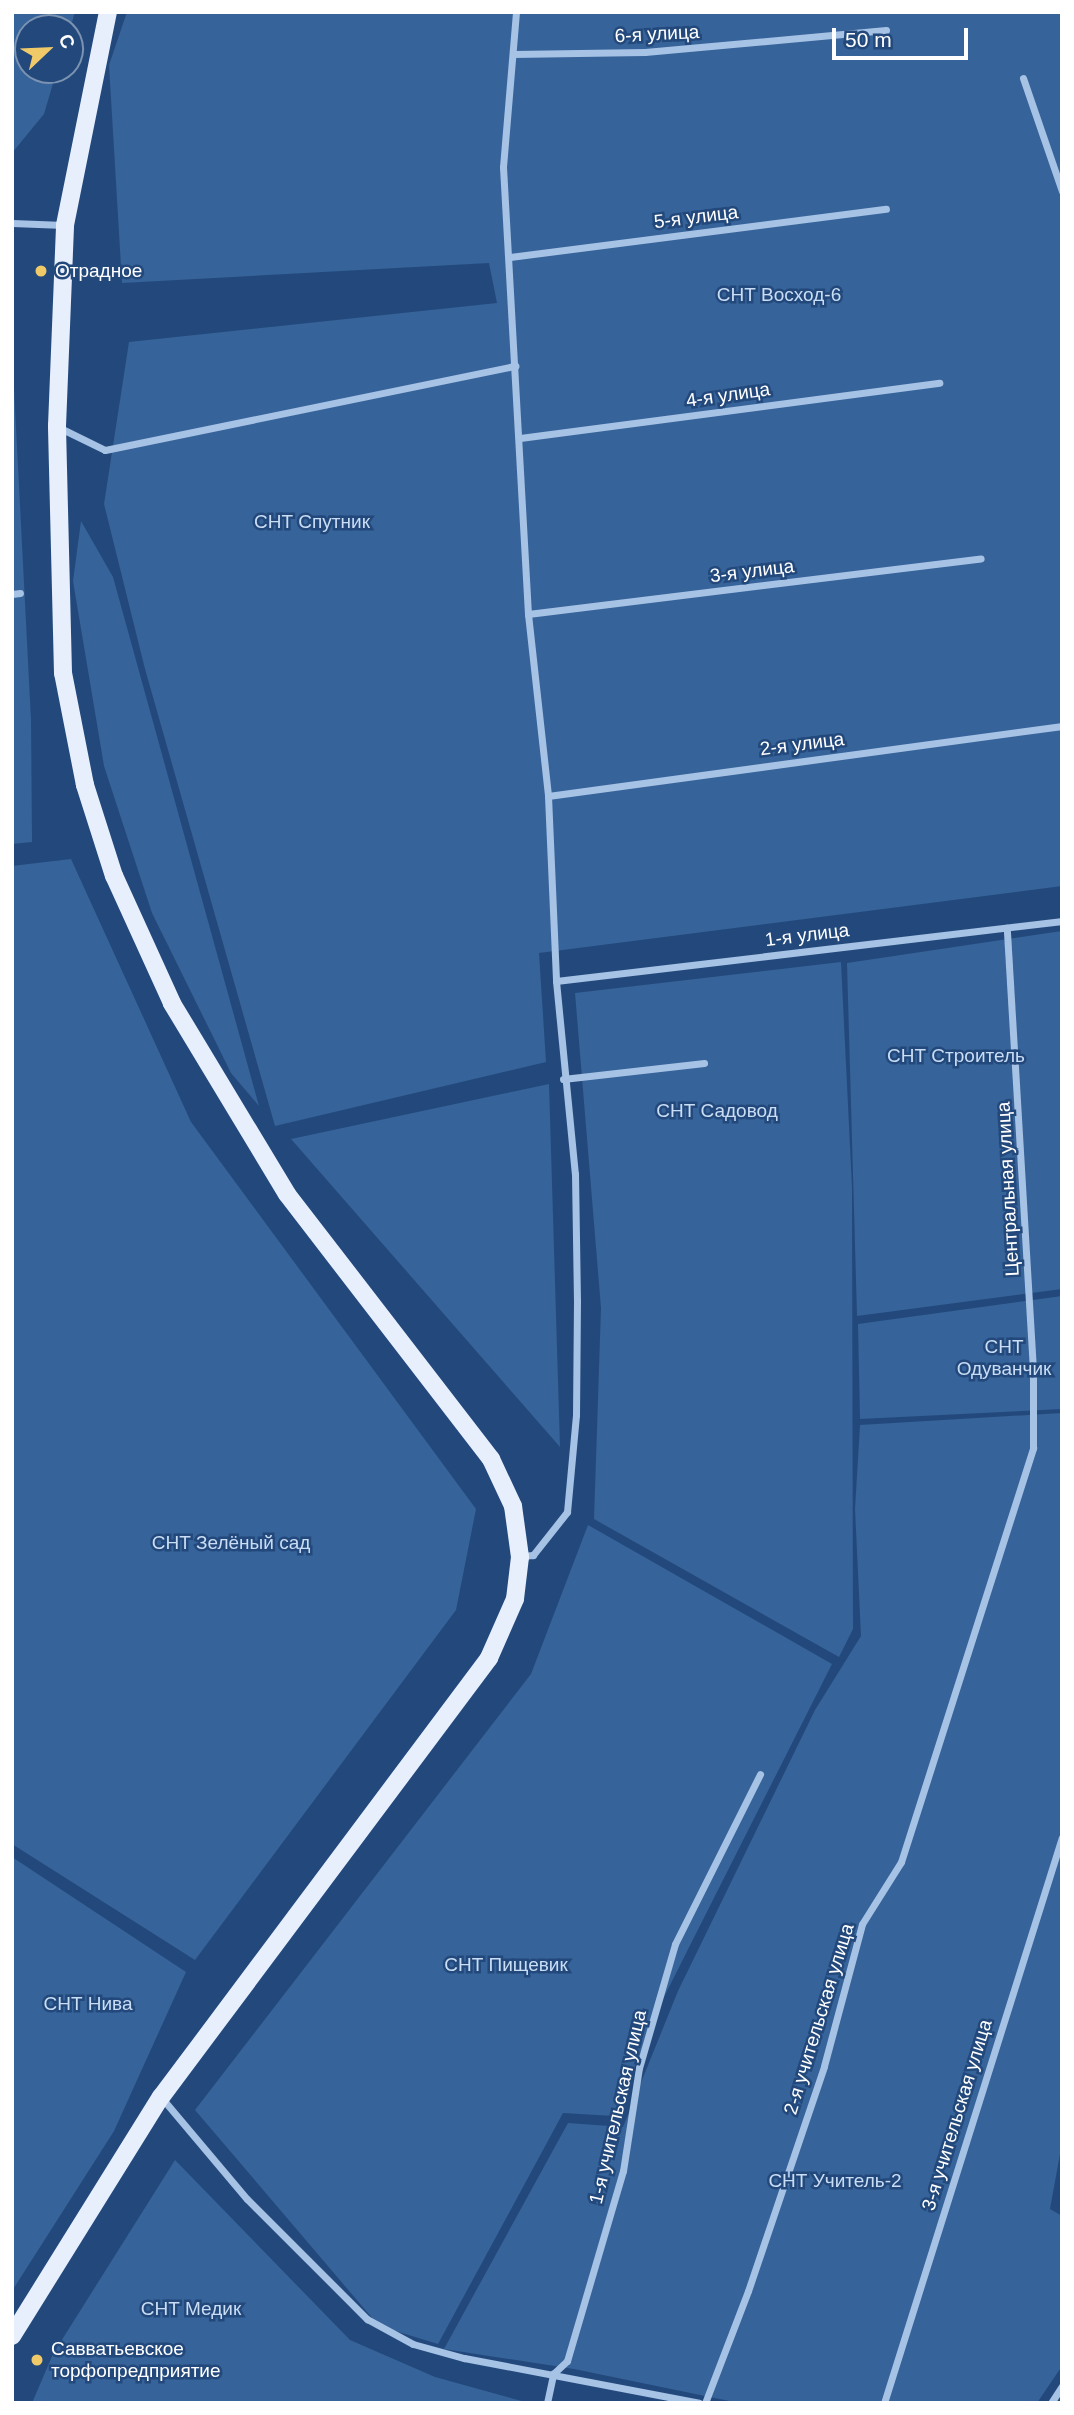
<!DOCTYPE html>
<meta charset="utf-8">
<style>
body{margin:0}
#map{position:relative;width:1074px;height:2415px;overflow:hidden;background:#23497c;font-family:Arial,sans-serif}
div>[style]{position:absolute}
.green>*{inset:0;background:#366399}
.minor>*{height:7px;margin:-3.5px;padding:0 3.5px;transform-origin:3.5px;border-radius:3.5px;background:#a6c2e5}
.primary>*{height:18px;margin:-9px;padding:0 9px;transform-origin:9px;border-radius:9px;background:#e7effd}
.dots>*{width:19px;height:19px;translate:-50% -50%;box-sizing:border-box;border:4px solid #23497c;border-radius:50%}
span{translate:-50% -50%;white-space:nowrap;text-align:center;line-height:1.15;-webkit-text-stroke:5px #23497c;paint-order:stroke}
.street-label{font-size:19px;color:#fff}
.poi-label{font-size:19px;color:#fff}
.left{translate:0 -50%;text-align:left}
.park-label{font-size:19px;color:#c9ddf4}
.frame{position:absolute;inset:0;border:14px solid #fff;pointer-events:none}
.north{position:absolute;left:14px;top:14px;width:70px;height:70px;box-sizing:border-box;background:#23497c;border:2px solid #7b92b0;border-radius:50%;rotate:67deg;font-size:19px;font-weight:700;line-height:28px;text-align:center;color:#fff}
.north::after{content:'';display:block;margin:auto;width:24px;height:32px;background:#f0ca69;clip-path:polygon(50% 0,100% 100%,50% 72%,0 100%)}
.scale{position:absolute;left:832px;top:28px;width:136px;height:32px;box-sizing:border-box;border:4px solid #fff;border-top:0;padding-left:9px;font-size:21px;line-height:24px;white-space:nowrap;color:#fff;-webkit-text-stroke:5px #23497c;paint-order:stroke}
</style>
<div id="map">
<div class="green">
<i style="clip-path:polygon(12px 12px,75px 12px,70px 29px,28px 28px,28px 70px,57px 70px,44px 114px,12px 153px)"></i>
<i style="clip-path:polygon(127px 12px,1062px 12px,1062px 886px,539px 953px,546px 1062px,275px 1126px,145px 669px,104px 504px,129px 342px,497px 303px,489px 263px,122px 283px,109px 65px)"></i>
<i style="clip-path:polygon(12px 349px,31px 720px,32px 842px,12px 844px)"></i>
<i style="clip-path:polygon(81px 521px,113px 577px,259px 1106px,231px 1073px,152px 913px,104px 766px,73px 581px)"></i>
<i style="clip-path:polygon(71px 859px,191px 1122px,476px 1509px,456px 1610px,195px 1960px,12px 1844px,12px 866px)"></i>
<i style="clip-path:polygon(1062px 931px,1062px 1289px,857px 1316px,847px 963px)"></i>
<i style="clip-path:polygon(841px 962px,852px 1187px,853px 1629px,839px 1657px,594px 1519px,601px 1308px,575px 993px)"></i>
<i style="clip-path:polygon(549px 1084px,560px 1447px,291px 1139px)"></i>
<i style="clip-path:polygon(1062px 1296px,1062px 1409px,860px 1419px,858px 1324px)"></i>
<i style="clip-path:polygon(1062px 1413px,1062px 2143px,1050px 2209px,1062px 2216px,1062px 2366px,1037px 2403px,739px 2403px,574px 2369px,444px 2349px,568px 2123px,623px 2127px,678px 1991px,815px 1710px,861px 1636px,855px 1509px,860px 1425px)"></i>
<i style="clip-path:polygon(588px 1525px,832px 1664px,665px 1995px,614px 2116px,563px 2113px,438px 2344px,379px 2326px,195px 2110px,531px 1674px)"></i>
<i style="clip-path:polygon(12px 1857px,186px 1972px,114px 2131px,12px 2291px)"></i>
<i style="clip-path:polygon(175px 2160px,350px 2340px,435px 2377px,529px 2403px,32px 2403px,53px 2354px)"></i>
</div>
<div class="minor">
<i style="left:516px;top:12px;width:156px;rotate:94.8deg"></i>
<i style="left:503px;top:167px;width:448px;rotate:86.8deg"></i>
<i style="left:528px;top:614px;width:183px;rotate:83.7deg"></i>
<i style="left:548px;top:796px;width:185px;rotate:87.5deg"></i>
<i style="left:556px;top:981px;width:194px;rotate:84.4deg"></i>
<i style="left:575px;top:1174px;width:127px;rotate:89.1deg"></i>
<i style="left:577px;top:1301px;width:114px;rotate:90.5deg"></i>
<i style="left:576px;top:1415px;width:97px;rotate:95.3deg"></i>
<i style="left:567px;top:1512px;width:55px;rotate:128.3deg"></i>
<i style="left:533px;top:1555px;width:12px;rotate:175deg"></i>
<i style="left:513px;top:54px;width:132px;rotate:-0.9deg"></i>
<i style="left:645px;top:52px;width:242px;rotate:-5.2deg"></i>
<i style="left:1023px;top:78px;width:120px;rotate:71deg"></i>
<i style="left:12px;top:223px;width:52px;rotate:2.2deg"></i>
<i style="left:510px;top:257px;width:379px;rotate:-7.3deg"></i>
<i style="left:58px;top:427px;width:52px;rotate:26.1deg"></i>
<i style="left:105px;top:450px;width:419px;rotate:-11.6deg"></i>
<i style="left:520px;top:438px;width:423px;rotate:-7.5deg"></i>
<i style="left:12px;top:594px;width:8px;rotate:-7deg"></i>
<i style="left:528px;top:614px;width:456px;rotate:-7deg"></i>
<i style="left:548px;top:796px;width:519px;rotate:-7.76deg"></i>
<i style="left:556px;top:981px;width:510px;rotate:-6.76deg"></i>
<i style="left:563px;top:1079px;width:142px;rotate:-6.5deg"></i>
<i style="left:161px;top:2097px;width:133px;rotate:49.9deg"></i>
<i style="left:247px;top:2199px;width:170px;rotate:45deg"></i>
<i style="left:367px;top:2319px;width:52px;rotate:28.5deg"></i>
<i style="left:413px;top:2344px;width:53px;rotate:15.4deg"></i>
<i style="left:464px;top:2358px;width:239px;rotate:10.8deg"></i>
<i style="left:547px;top:2403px;width:30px;rotate:-78deg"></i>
<i style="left:553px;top:2374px;width:19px;rotate:-43deg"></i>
<i style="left:567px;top:2361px;width:198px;rotate:-73.6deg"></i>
<i style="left:623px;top:2171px;width:104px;rotate:-81.2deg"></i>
<i style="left:639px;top:2068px;width:129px;rotate:-73.8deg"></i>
<i style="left:675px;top:1944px;width:190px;rotate:-63.4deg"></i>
<i style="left:705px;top:2403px;width:120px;rotate:-69deg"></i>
<i style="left:748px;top:2291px;width:237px;rotate:-71.3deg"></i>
<i style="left:824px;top:2066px;width:147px;rotate:-75deg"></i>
<i style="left:862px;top:1924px;width:73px;rotate:-57.8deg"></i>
<i style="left:901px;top:1862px;width:435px;rotate:-72.3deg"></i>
<i style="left:1033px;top:1448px;width:78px;rotate:-90deg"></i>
<i style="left:1033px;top:1370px;width:443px;rotate:-93.4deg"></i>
<i style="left:884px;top:2403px;width:593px;rotate:-72.54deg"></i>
<i style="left:1051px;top:2403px;width:20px;rotate:-57deg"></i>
</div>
<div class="primary">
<i style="left:12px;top:2336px;width:282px;rotate:-58.1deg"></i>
<i style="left:161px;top:2097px;width:548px;rotate:-53.23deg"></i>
<i style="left:489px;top:1658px;width:64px;rotate:-66.2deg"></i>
<i style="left:515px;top:1599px;width:42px;rotate:-83.2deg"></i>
<i style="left:520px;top:1557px;width:51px;rotate:-97.8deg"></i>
<i style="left:513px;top:1506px;width:52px;rotate:-115.1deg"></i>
<i style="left:491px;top:1459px;width:334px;rotate:-127.6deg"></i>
<i style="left:287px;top:1194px;width:223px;rotate:-121.1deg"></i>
<i style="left:172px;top:1003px;width:140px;rotate:-114.5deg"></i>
<i style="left:114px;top:876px;width:96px;rotate:-107.7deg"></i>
<i style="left:85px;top:785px;width:114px;rotate:-101.1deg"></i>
<i style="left:63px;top:673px;width:247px;rotate:-91.4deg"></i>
<i style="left:57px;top:426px;width:201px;rotate:-87.7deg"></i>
<i style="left:65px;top:225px;width:217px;rotate:-78.6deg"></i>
</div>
<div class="dots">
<i style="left:41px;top:271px;background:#f0ca69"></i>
<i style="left:37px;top:2360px;background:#f0ca69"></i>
</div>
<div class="street-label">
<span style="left:657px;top:34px;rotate:-3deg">6-я улица</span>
<span style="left:696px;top:217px;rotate:-7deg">5-я улица</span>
<span style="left:728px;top:395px;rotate:-8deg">4-я улица</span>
<span style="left:752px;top:571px;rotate:-7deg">3-я улица</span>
<span style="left:802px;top:744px;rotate:-7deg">2-я улица</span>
<span style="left:807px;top:935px;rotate:-7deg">1-я улица</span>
<span style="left:1008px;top:1189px;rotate:-93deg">Центральная улица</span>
<span style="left:819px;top:2019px;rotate:-73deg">2-я учительская улица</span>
<span style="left:618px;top:2107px;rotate:-77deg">1-я учительская улица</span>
<span style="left:957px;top:2115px;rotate:-73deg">3-я учительская улица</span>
</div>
<div class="poi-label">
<span class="left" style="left:55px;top:271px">Отрадное</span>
<span class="left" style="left:51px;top:2360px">Савватьевское<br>торфопредприятие</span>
</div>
<div class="park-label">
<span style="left:779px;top:295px">СНТ Восход-6</span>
<span style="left:312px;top:522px">СНТ Спутник</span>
<span style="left:956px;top:1056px">СНТ Строитель</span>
<span style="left:717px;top:1111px">СНТ Садовод</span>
<span style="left:1004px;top:1358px">СНТ<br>Одуванчик</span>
<span style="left:231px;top:1543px">СНТ Зелёный сад</span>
<span style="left:506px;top:1965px">СНТ Пищевик</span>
<span style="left:88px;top:2004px">СНТ Нива</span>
<span style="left:835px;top:2181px">СНТ Учитель-2</span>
<span style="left:191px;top:2309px">СНТ Медик</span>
</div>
<div class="frame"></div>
<div class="north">С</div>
<div class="scale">50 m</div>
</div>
